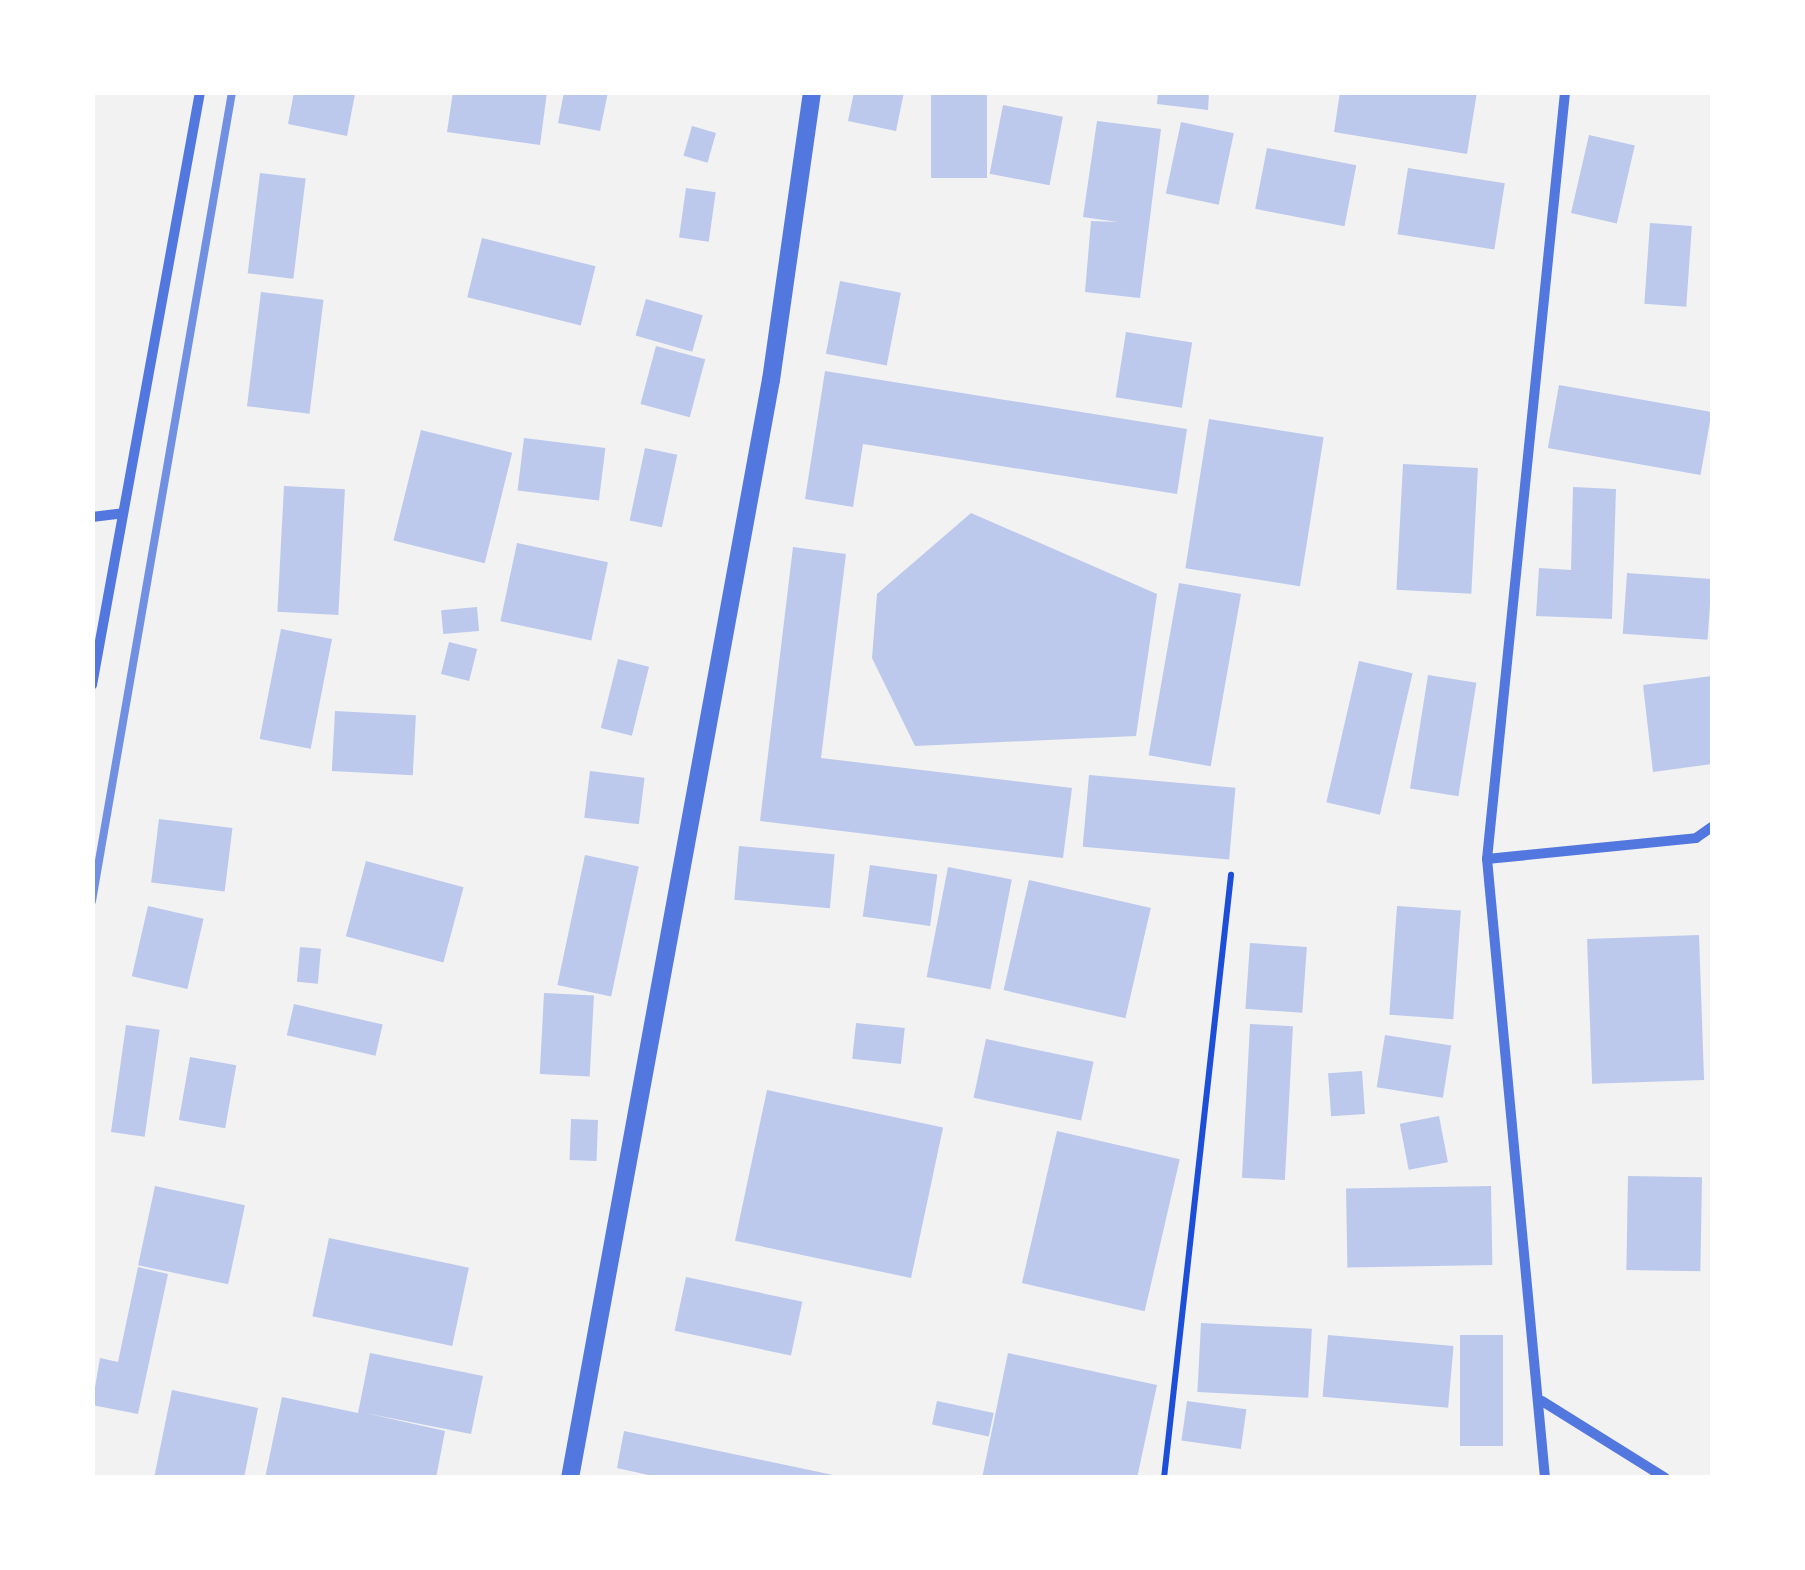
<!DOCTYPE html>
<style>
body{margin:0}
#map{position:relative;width:1805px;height:1570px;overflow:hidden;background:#f2f2f2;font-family:Overpass,sans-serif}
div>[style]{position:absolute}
.building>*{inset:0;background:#bdc9ec;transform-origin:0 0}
.path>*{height:6px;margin:-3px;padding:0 3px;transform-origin:3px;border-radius:3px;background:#1d4ed8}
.minor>*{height:10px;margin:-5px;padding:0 5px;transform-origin:5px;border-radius:5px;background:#5277de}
.tertiary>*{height:18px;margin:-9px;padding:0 9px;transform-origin:9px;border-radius:9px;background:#5277de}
.rail>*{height:8px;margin:-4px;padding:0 4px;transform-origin:4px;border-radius:4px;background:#7290e2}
span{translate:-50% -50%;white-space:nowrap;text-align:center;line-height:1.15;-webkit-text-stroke:8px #fff;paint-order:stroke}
.frame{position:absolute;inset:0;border:95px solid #fff;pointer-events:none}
</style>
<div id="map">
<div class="building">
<i style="clip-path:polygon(294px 92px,355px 94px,347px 136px,288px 124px)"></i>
<i style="clip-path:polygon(453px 92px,547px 92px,540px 145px,447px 132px)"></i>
<i style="clip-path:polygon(564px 92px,608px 92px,600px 131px,558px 123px)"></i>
<i style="clip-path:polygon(854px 92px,904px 92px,896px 131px,848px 121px)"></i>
<i style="left:931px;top:92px;width:56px;height:86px"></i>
<i style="clip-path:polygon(1158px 92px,1209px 92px,1208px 110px,1157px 104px)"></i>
<i style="clip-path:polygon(1340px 92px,1477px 92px,1467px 154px,1334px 132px)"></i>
<i style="left:1003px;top:105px;width:61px;height:70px;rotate:11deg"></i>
<i style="clip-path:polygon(1097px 121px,1161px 129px,1140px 298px,1085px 292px,1091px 221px,1118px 222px,1083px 217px)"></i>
<i style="left:1181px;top:122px;width:54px;height:73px;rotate:12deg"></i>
<i style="left:692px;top:126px;width:25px;height:31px;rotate:16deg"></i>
<i style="left:1589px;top:135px;width:47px;height:80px;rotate:13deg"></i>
<i style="left:1267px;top:148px;width:91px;height:62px;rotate:11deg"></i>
<i style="left:1408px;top:168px;width:98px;height:67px;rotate:9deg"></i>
<i style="left:260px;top:173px;width:46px;height:101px;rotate:7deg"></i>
<i style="left:686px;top:188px;width:30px;height:50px;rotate:8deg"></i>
<i style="left:1650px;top:223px;width:42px;height:81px;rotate:4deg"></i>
<i style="left:482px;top:238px;width:117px;height:61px;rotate:14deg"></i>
<i style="left:840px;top:281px;width:62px;height:74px;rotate:11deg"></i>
<i style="left:261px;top:292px;width:63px;height:115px;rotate:7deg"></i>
<i style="left:646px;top:299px;width:59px;height:38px;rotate:16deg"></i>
<i style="left:1126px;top:332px;width:67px;height:66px;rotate:9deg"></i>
<i style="left:656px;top:346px;width:51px;height:60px;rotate:15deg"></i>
<i style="clip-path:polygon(825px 371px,1187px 429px,1177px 494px,863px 444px,853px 507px,805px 499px)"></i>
<i style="left:1559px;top:385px;width:155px;height:64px;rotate:10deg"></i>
<i style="left:1209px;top:419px;width:116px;height:151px;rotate:9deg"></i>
<i style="left:421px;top:430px;width:94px;height:114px;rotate:14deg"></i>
<i style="left:524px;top:438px;width:82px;height:53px;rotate:7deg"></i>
<i style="left:645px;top:448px;width:33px;height:74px;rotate:12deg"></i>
<i style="left:1403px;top:464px;width:75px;height:126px;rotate:3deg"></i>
<i style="left:284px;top:486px;width:61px;height:126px;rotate:3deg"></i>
<i style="clip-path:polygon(1573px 487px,1616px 489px,1612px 619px,1536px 616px,1539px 568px,1571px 570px)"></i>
<i style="clip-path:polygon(971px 513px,1157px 594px,1136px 736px,915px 746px,872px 658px,877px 594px)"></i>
<i style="left:517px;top:543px;width:93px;height:80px;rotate:12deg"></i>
<i style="clip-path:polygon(793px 547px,846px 554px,821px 758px,1072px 788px,1063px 858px,760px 821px)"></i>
<i style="left:1627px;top:573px;width:85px;height:61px;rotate:4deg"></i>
<i style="left:1179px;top:583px;width:63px;height:175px;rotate:10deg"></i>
<i style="left:477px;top:607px;width:24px;height:36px;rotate:85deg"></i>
<i style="left:281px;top:629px;width:52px;height:112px;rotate:11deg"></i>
<i style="left:449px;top:642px;width:29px;height:33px;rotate:14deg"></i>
<i style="left:618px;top:659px;width:32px;height:71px;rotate:14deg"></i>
<i style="left:1359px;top:661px;width:55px;height:145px;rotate:13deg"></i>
<i style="left:1428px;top:675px;width:49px;height:115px;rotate:9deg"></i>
<i style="clip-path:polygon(1712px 676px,1712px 764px,1653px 772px,1643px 685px)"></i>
<i style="left:335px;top:711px;width:81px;height:60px;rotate:3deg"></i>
<i style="left:590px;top:771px;width:55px;height:47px;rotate:7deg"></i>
<i style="left:1089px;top:775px;width:147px;height:72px;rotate:5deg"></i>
<i style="left:159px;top:819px;width:74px;height:64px;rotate:7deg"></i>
<i style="left:739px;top:846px;width:96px;height:54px;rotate:5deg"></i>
<i style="left:585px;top:855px;width:55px;height:133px;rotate:12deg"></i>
<i style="left:366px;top:861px;width:101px;height:78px;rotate:15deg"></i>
<i style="left:870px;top:865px;width:68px;height:52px;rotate:8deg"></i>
<i style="left:948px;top:867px;width:65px;height:112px;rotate:11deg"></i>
<i style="left:1029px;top:880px;width:125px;height:113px;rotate:13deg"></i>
<i style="left:148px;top:906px;width:57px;height:72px;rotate:13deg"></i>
<i style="left:1397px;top:906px;width:64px;height:109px;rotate:4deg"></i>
<i style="left:1699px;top:935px;width:145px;height:112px;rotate:88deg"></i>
<i style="left:1250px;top:943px;width:57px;height:66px;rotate:4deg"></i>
<i style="left:300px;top:947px;width:21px;height:35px;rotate:5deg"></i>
<i style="left:544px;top:993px;width:50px;height:81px;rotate:3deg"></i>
<i style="left:294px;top:1004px;width:91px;height:32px;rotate:13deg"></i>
<i style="left:856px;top:1023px;width:49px;height:36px;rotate:6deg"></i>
<i style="left:1250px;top:1024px;width:43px;height:154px;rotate:3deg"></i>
<i style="left:126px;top:1025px;width:34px;height:108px;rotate:8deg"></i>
<i style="left:1385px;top:1035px;width:67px;height:53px;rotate:9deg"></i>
<i style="left:986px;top:1039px;width:110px;height:60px;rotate:12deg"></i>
<i style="left:190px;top:1057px;width:47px;height:64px;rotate:10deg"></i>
<i style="left:1362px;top:1071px;width:43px;height:34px;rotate:86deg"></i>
<i style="left:767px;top:1090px;width:180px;height:154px;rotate:12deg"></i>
<i style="left:1439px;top:1116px;width:47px;height:40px;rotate:79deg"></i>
<i style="left:571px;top:1119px;width:27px;height:41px;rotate:2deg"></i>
<i style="left:1057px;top:1131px;width:126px;height:156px;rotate:13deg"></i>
<i style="left:1628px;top:1176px;width:74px;height:94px;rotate:1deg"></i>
<i style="left:155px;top:1186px;width:92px;height:81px;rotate:12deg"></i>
<i style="left:1491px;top:1186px;width:79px;height:145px;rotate:89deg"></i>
<i style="left:329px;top:1238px;width:143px;height:80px;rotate:12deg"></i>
<i style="clip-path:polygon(138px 1267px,168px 1274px,138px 1414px,92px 1405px,100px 1358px,118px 1362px)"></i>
<i style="left:686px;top:1277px;width:119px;height:55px;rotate:12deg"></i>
<i style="left:1201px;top:1323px;width:111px;height:69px;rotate:3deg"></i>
<i style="left:1328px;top:1335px;width:126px;height:62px;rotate:5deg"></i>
<i style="left:1460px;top:1335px;width:43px;height:111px"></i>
<i style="clip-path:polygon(370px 1353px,483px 1376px,471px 1434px,365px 1413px,445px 1431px,436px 1478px,265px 1478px,282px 1397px,358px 1413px)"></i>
<i style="clip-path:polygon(1008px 1353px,1157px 1385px,1137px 1478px,982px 1478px)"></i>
<i style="clip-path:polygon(172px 1390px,258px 1408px,244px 1478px,154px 1478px)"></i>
<i style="left:937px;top:1401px;width:58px;height:24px;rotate:12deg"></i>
<i style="left:1187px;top:1401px;width:60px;height:40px;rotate:8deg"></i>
<i style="clip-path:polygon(624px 1431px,838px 1476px,837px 1478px,662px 1478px,617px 1468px)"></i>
</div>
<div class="path">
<i style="left:1164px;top:1478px;width:607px;rotate:-83.66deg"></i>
</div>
<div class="minor">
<i style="left:92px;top:517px;width:31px;rotate:-7deg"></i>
<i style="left:92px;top:685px;width:603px;rotate:-79.68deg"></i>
<i style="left:1487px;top:859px;width:210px;rotate:-5.7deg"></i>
<i style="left:1696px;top:838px;width:19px;rotate:-35deg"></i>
<i style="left:1542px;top:1401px;width:145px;rotate:32deg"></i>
<i style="left:1545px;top:1478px;width:622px;rotate:-95.35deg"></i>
<i style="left:1487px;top:859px;width:771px;rotate:-84.19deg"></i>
</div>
<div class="tertiary">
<i style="left:570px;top:1478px;width:1116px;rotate:-79.63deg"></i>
<i style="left:771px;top:380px;width:291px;rotate:-81.9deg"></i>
</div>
<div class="rail">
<i style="left:92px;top:901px;width:821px;rotate:-80.18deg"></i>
</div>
<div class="frame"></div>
</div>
